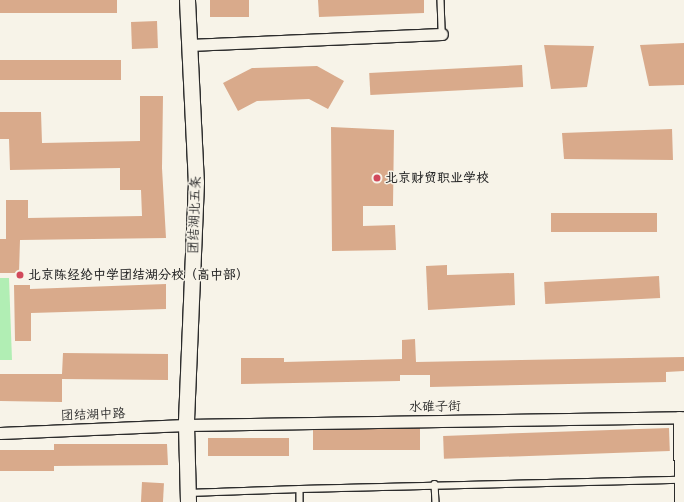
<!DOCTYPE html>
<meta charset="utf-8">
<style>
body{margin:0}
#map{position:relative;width:684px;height:502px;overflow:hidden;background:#f7f3e8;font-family:Delius,"LXGW WenKai TC",sans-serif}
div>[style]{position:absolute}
.green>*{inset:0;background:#b1eeb4}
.building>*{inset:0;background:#d9aa8b;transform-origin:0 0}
.roads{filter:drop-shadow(1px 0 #2b2b2b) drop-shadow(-1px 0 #2b2b2b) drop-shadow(0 1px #2b2b2b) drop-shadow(0 -1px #2b2b2b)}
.lane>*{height:5.5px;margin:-2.75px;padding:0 2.75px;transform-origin:2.75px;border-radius:2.75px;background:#f7f3e8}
.street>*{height:11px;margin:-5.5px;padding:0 5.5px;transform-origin:5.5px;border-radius:5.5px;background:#f7f3e8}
.secondary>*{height:15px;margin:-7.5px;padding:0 7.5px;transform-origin:7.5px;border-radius:7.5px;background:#f7f3e8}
.dots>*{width:11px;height:11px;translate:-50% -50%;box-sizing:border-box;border:2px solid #f7f3e8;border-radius:50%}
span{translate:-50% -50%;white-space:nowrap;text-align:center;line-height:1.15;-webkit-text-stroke:3px #f7f3e8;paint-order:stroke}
.poi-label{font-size:13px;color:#2b2b2b;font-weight:700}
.left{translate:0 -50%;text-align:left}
.street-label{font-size:13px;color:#2b2b2b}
</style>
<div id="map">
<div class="green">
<i style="clip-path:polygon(0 278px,9px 278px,12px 360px,0 360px)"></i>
</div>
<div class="building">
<i style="left:0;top:0;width:117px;height:13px"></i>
<i style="left:210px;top:0;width:39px;height:17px"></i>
<i style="clip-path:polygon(318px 0,424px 0,424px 13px,319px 17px)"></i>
<i style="left:157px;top:21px;width:27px;height:26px;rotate:88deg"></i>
<i style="clip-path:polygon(684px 43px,684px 85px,649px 86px,640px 45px)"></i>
<i style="clip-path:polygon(544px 45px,594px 46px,587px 87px,551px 89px)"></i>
<i style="left:121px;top:60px;width:20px;height:121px;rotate:90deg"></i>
<i style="left:522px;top:65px;width:22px;height:153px;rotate:87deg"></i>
<i style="clip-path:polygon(317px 66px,344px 81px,328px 109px,309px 99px,257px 101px,238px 111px,223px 83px,252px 68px)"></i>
<i style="clip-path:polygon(140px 96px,163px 96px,162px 168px,166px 238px,20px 240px,19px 273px,0 273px,0 239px,6px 239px,6px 200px,28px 200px,28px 218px,142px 216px,141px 190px,120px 190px,120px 168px,10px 170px,9px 139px,0 139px,0 112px,41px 112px,42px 143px,140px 141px)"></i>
<i style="clip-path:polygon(331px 127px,394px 130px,393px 206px,363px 206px,363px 226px,395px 225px,396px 250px,332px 251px)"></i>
<i style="clip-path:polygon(672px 129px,673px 160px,564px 159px,562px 133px)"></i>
<i style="left:657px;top:213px;width:19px;height:106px;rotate:90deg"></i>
<i style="clip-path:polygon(447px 265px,447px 275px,514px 273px,515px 305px,428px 310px,426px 266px)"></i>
<i style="left:659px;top:276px;width:22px;height:115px;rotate:87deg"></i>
<i style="clip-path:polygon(166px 284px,166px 309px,31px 313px,31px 341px,15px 341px,14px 285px,30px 285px,30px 289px)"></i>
<i style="clip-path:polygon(415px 339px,416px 362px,684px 357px,684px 371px,666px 372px,666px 382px,430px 387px,430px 375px,400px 375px,400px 381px,241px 384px,241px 358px,284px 358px,284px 362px,402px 359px,402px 340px)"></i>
<i style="clip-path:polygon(63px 353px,168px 354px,168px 380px,62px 379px,62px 402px,0 401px,0 374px,62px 374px)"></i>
<i style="left:420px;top:428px;width:22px;height:107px;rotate:90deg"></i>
<i style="left:669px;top:428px;width:23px;height:226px;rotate:88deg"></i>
<i style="left:289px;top:438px;width:18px;height:81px;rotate:90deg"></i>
<i style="clip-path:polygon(54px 444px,167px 444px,168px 465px,54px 466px,54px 471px,0 471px,0 450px,54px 450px)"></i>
<i style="left:142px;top:482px;width:22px;height:20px;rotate:3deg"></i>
</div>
<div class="roads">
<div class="lane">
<i style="left:441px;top:0;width:34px;rotate:88deg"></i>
<i style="left:435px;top:484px;width:18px;rotate:87deg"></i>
<i style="left:300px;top:489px;width:380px;rotate:-1.4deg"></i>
<i style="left:188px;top:493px;width:112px;rotate:-2deg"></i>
<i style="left:300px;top:489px;width:13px;rotate:90deg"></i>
</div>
<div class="street">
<i style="left:189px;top:45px;width:253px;rotate:-2.5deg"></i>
<i style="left:679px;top:417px;width:85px;rotate:89.3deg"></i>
<i style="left:0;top:433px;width:186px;rotate:-2.5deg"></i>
<i style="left:186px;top:425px;width:498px;rotate:-0.9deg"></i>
</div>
<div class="secondary">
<i style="left:187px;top:0;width:182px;rotate:87.2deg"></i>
<i style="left:196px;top:182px;width:243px;rotate:92.4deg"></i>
<i style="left:186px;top:425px;width:77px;rotate:88.5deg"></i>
</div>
</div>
<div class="dots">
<i style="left:377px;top:178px;background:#d1495b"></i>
<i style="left:20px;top:275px;background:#d1495b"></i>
</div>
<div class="poi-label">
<span class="left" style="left:385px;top:178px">北京财贸职业学校</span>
<span class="left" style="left:28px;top:275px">北京陈经纶中学团结湖分校（高中部）</span>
</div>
<div class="street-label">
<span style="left:195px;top:215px;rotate:-88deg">团结湖北五条</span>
<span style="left:435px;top:407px;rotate:-1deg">水碓子街</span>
<span style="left:93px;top:415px;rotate:-2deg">团结湖中路</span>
</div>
</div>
